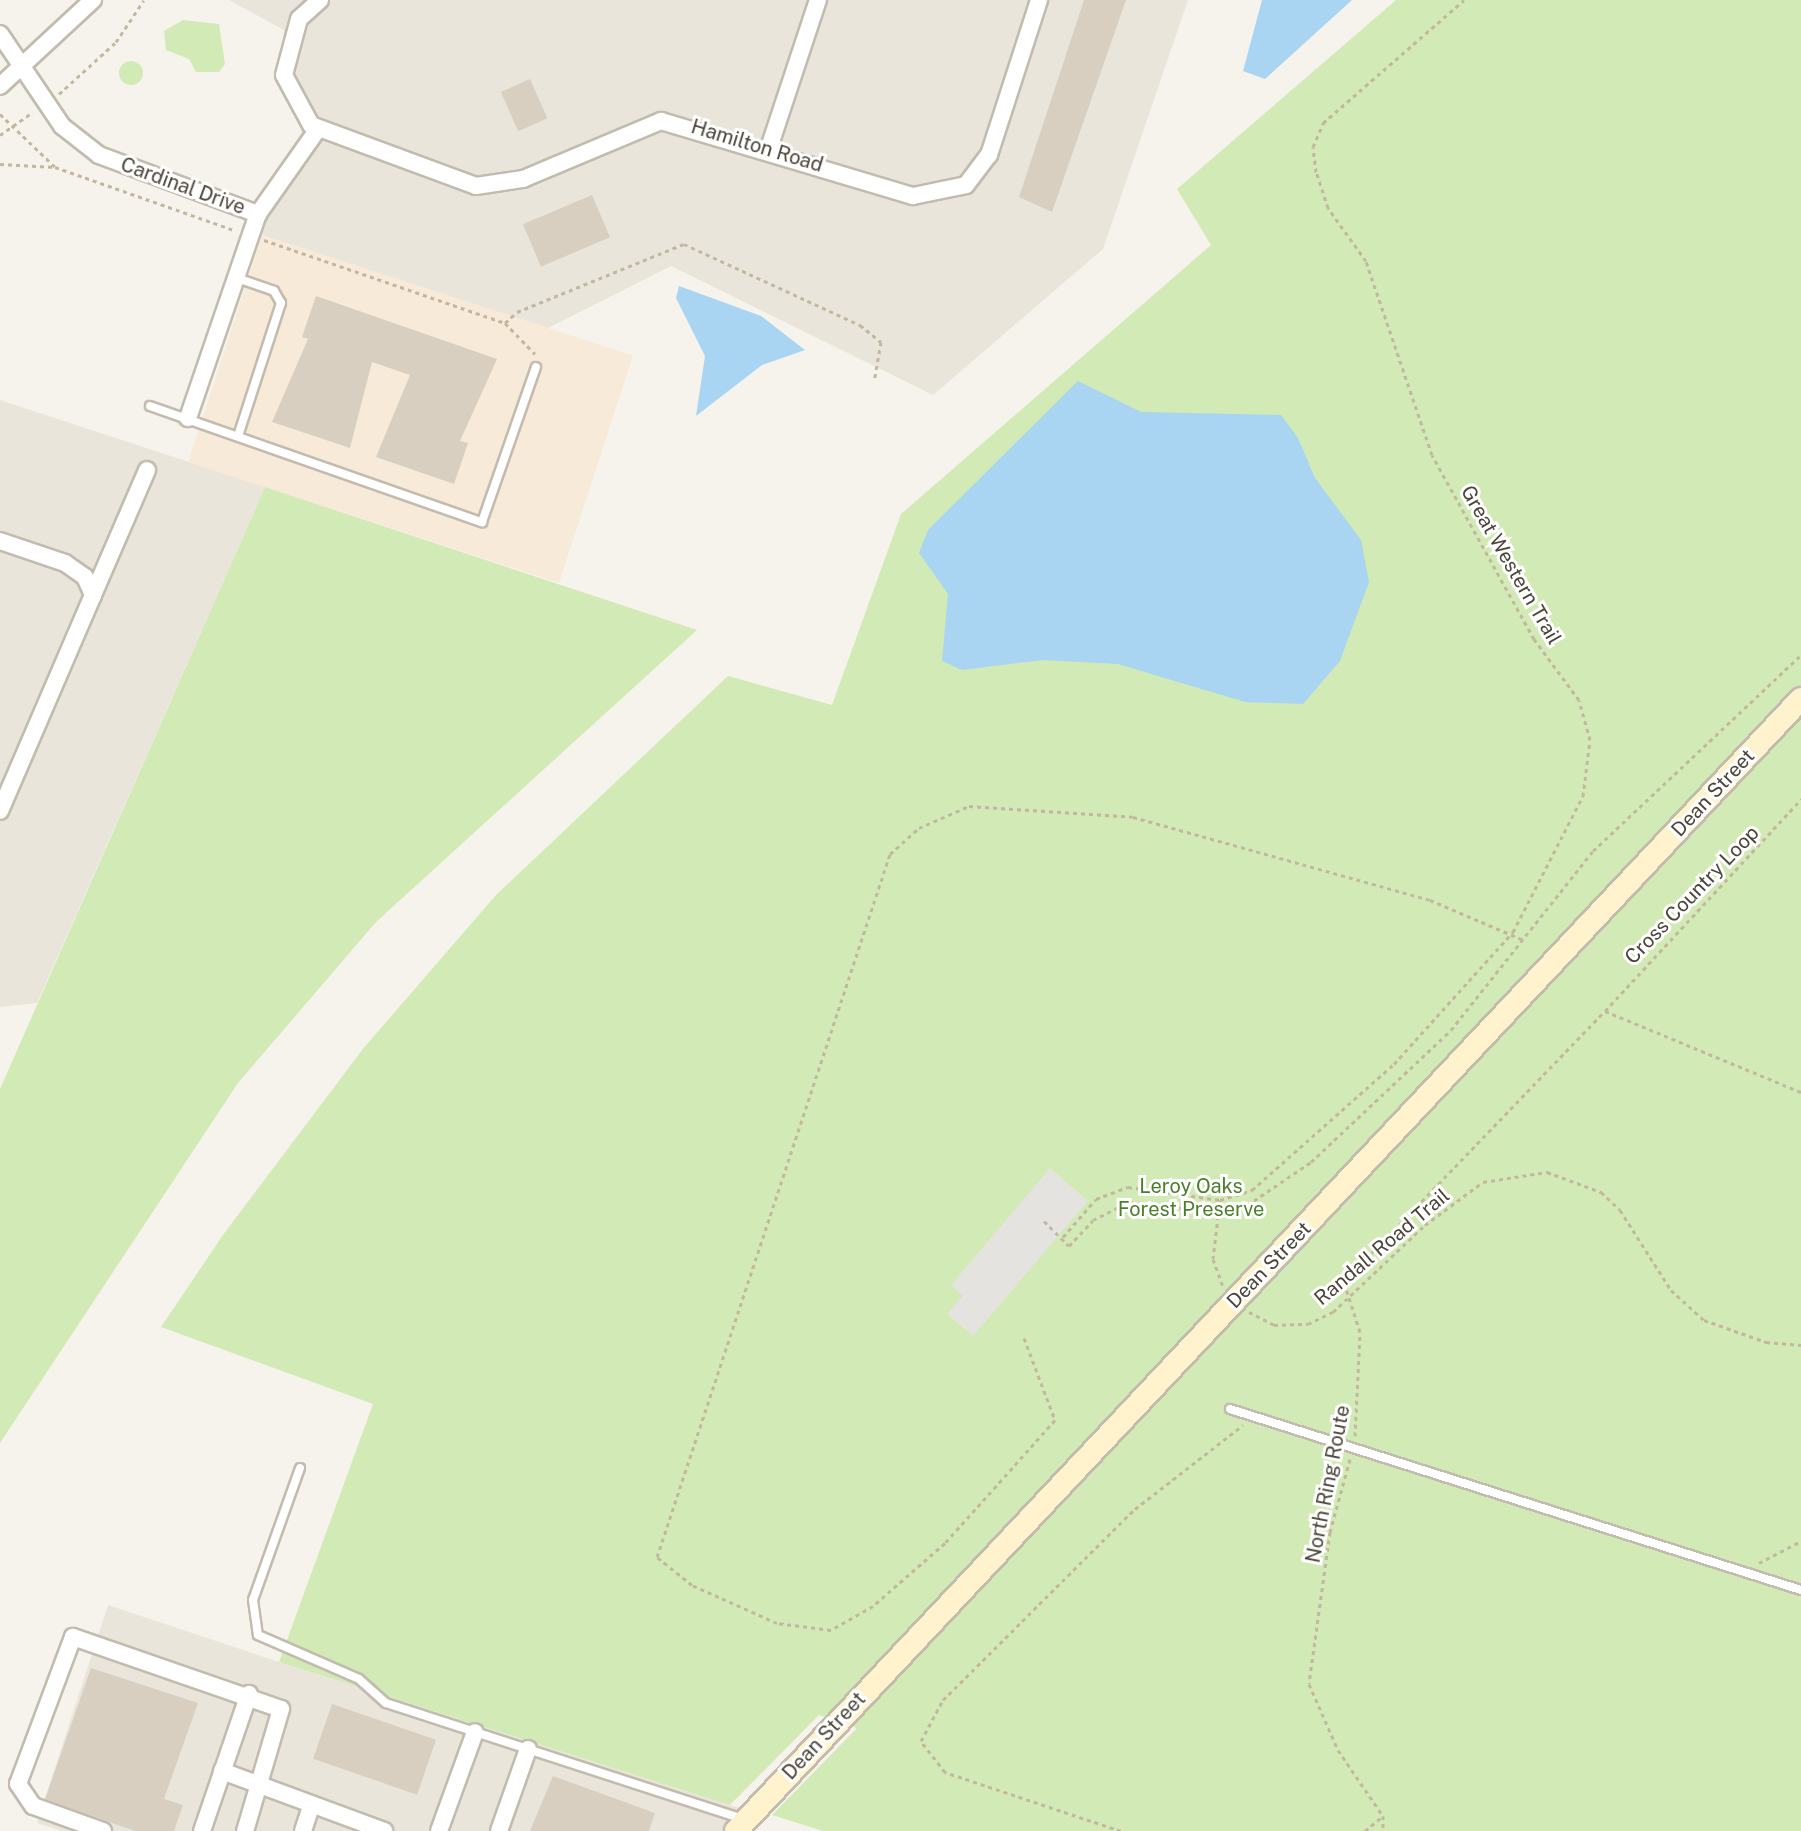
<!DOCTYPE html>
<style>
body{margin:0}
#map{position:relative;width:1801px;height:1831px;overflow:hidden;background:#f6f3ec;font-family:"Public Sans",sans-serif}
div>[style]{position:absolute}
.residential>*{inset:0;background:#eae5da}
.commercial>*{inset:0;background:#f7ead8;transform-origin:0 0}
.green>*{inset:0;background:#d2eab5}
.round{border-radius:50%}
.parking>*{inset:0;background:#e5e3e0}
.water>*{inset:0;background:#a9d4f2}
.building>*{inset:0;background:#d8cfc1;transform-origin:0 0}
.path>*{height:3px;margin-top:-1.5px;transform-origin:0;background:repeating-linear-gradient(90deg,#c4b79f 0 4px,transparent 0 8px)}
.roads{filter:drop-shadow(2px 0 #c2bbae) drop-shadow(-2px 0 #c2bbae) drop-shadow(0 2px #c2bbae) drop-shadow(0 -2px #c2bbae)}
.lane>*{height:8px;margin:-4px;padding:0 4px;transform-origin:4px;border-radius:4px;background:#fff}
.street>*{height:16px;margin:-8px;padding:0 8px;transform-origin:8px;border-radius:8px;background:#fff}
.secondary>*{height:22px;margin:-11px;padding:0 11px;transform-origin:11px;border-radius:11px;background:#fff3cd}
span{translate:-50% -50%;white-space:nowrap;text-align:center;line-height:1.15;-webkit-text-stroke:6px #fff;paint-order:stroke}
.street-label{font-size:20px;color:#4b4439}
.park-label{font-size:20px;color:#4a7f2a}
</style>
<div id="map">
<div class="residential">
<i style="clip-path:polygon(229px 0,1188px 0,1103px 249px,933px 395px,671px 266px,548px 328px,262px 235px,267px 214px,322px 139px,293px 114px,278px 67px,284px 30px)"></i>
<i style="clip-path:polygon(0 400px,265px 487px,37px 1003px,0 1007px)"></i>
<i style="clip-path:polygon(108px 1605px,279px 1662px,746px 1810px,726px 1831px,62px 1831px,37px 1823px)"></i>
</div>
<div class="commercial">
<i style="left:262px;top:235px;width:390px;height:239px;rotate:18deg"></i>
</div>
<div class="green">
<i style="clip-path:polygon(1396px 0,1801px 0,1801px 1831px,823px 1831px,772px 1815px,857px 1728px,819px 1715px,730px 1805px,279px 1662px,373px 1404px,161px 1327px,223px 1235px,362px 1050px,496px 895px,728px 676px,832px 705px,901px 514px,1211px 245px,1177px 189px)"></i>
<i style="clip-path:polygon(183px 20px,219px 24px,225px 64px,219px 72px,196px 72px,189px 59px,166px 50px,164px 31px)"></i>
<i class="round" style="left:119px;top:61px;width:24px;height:24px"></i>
<i style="clip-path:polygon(265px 487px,697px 630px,376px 922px,238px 1083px,0 1443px,0 1089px)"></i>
</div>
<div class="parking">
<i style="clip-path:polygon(1050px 1168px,1088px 1201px,973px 1336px,947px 1314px,963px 1296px,951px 1285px)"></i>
</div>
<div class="water">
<i style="clip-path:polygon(1262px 0,1352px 0,1265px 79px,1243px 71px)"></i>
<i style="clip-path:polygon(679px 286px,761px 316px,805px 350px,762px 365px,696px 416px,705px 356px,676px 298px)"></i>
<i style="clip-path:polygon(1078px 381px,1141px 412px,1281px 415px,1298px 438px,1315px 478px,1361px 540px,1369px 582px,1340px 661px,1303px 704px,1245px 702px,1118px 664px,1043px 660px,962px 670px,942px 661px,948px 594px,919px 553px,928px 530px)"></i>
</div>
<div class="building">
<i style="clip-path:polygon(1084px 0,1126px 0,1052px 212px,1019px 197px)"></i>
<i style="left:530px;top:79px;width:43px;height:32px;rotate:66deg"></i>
<i style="left:592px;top:195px;width:46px;height:75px;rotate:67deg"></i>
<i style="clip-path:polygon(316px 296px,497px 359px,460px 441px,468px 443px,454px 484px,376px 457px,410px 375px,372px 362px,350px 448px,272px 422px,308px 339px,302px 337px)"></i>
<i style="clip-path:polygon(91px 1668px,198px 1703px,164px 1799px,183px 1805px,174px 1831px,135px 1831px,45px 1799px)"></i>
<i style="left:332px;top:1704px;width:110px;height:58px;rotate:19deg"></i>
<i style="clip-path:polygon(553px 1776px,655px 1813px,649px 1831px,530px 1831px)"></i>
</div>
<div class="path">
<i style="left:59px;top:94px;width:77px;rotate:-42.4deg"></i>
<i style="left:116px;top:42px;width:50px;rotate:-56.3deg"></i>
<i style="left:0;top:114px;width:76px;rotate:43.9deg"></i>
<i style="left:55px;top:167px;width:190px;rotate:19.4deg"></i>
<i style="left:0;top:135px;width:40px;rotate:-34.9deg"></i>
<i style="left:0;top:164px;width:55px;rotate:3.1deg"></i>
<i style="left:264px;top:240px;width:255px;rotate:19deg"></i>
<i style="left:505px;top:323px;width:16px;rotate:-43deg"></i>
<i style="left:517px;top:312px;width:180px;rotate:-22.2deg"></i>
<i style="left:684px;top:244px;width:194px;rotate:24.7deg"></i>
<i style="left:860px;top:325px;width:27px;rotate:39deg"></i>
<i style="left:881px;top:342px;width:39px;rotate:100deg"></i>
<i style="left:505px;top:323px;width:43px;rotate:45.9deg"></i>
<i style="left:1605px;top:1011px;width:289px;rotate:-47.2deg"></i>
<i style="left:1220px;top:1200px;width:59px;rotate:96.8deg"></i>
<i style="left:1213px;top:1259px;width:29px;rotate:70deg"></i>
<i style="left:1044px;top:1221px;width:35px;rotate:45deg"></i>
<i style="left:1069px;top:1246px;width:35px;rotate:-47deg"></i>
<i style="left:1093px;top:1220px;width:40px;rotate:-26.6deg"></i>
<i style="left:1129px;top:1202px;width:106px;rotate:6.5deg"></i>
<i style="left:1234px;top:1214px;width:93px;rotate:-34deg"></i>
<i style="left:1311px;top:1162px;width:192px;rotate:-43.3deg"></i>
<i style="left:1451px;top:1030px;width:228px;rotate:-51.6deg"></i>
<i style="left:1593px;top:851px;width:286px;rotate:-43.3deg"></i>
<i style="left:1063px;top:1237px;width:50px;rotate:-49deg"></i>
<i style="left:1096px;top:1199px;width:34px;rotate:-21deg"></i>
<i style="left:1128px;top:1187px;width:93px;rotate:8deg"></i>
<i style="left:1220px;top:1200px;width:34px;rotate:-17deg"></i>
<i style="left:1252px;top:1190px;width:190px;rotate:-41.6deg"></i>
<i style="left:1394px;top:1064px;width:178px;rotate:-48deg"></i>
<i style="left:1513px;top:932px;width:153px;rotate:-62.8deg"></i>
<i style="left:1583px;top:796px;width:56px;rotate:-82.9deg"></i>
<i style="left:1590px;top:740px;width:41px;rotate:-105.4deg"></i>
<i style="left:1579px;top:700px;width:76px;rotate:-126.4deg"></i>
<i style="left:1534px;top:639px;width:210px;rotate:-119deg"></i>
<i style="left:1432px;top:455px;width:205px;rotate:-108.8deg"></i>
<i style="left:1366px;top:261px;width:65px;rotate:-125.6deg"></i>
<i style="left:1328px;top:208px;width:38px;rotate:-108deg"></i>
<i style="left:1316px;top:172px;width:25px;rotate:-97deg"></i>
<i style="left:1313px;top:147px;width:26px;rotate:-67deg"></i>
<i style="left:1323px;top:123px;width:187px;rotate:-41.1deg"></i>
<i style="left:1249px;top:1312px;width:28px;rotate:27deg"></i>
<i style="left:1274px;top:1325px;width:34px;rotate:-2deg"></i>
<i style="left:1308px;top:1324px;width:28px;rotate:-26deg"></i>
<i style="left:1333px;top:1312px;width:127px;rotate:-43.4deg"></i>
<i style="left:1425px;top:1225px;width:72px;rotate:-36.6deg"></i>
<i style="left:1483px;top:1182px;width:65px;rotate:-8.9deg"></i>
<i style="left:1547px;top:1172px;width:58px;rotate:20.3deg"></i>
<i style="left:1601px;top:1192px;width:26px;rotate:43deg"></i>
<i style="left:1620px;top:1210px;width:95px;rotate:57.5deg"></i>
<i style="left:1671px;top:1290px;width:45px;rotate:42.3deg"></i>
<i style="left:1704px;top:1320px;width:66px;rotate:19.5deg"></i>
<i style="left:1766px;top:1342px;width:35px;rotate:5deg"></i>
<i style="left:1024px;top:1338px;width:88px;rotate:69.3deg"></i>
<i style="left:1055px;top:1420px;width:165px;rotate:131.8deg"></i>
<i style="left:945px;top:1543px;width:96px;rotate:138.8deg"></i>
<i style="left:873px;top:1606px;width:48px;rotate:150.3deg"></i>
<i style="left:831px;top:1630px;width:54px;rotate:-172.6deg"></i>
<i style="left:777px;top:1623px;width:93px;rotate:-155.9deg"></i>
<i style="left:692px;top:1585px;width:45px;rotate:-141.3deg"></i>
<i style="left:657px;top:1557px;width:741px;rotate:-71.66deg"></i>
<i style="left:890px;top:854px;width:39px;rotate:-42deg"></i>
<i style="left:919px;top:828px;width:55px;rotate:-23.7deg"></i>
<i style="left:969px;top:806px;width:164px;rotate:3.8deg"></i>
<i style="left:1133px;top:817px;width:308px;rotate:15.6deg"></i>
<i style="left:1430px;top:900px;width:104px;rotate:23.1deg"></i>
<i style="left:1355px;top:1436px;width:104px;rotate:-87.2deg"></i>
<i style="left:1360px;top:1332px;width:52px;rotate:-107.7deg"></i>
<i style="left:1344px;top:1282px;width:376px;rotate:-46.1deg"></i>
<i style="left:1605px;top:1011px;width:212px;rotate:22.5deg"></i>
<i style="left:1350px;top:1459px;width:76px;rotate:105.3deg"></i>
<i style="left:1330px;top:1532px;width:153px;rotate:97.9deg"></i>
<i style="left:1309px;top:1684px;width:72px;rotate:66.3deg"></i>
<i style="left:1338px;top:1750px;width:80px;rotate:55.7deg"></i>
<i style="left:1383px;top:1816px;width:15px;rotate:90deg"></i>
<i style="left:1759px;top:1563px;width:47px;rotate:-27.6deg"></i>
<i style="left:1121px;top:1831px;width:186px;rotate:-161.5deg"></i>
<i style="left:945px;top:1772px;width:39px;rotate:-128deg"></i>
<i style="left:921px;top:1741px;width:47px;rotate:-61.8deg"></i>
<i style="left:943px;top:1700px;width:271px;rotate:-44.9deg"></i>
<i style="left:1135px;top:1509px;width:137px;rotate:-37.9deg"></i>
<i style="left:1365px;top:1831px;width:23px;rotate:-40deg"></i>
</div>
<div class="roads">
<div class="lane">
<i style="left:237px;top:278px;width:39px;rotate:19deg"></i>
<i style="left:274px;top:291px;width:14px;rotate:60deg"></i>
<i style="left:281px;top:303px;width:140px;rotate:107.9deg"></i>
<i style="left:150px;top:406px;width:352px;rotate:19.3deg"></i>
<i style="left:482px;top:522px;width:164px;rotate:-70.8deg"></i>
<i style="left:1230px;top:1409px;width:599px;rotate:17.59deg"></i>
<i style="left:300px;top:1468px;width:140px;rotate:109.6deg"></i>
<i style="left:253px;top:1600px;width:35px;rotate:82deg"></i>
<i style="left:258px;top:1635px;width:110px;rotate:23.5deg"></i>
<i style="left:359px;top:1679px;width:36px;rotate:42deg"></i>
<i style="left:386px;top:1703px;width:379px;rotate:18deg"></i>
</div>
<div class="street">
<i style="left:320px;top:0;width:28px;rotate:138deg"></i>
<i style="left:299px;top:19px;width:58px;rotate:105deg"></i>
<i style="left:284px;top:75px;width:57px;rotate:61.6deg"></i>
<i style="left:311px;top:125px;width:176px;rotate:20.3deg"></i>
<i style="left:476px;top:186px;width:48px;rotate:-8.5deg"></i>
<i style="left:523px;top:179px;width:150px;rotate:-22.8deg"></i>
<i style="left:661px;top:121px;width:263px;rotate:16.6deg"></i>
<i style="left:913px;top:196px;width:54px;rotate:-11.7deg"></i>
<i style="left:966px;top:185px;width:38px;rotate:-53deg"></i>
<i style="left:989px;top:155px;width:163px;rotate:-72.1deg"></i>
<i style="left:0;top:34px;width:111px;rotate:56deg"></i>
<i style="left:62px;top:126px;width:47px;rotate:38.1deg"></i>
<i style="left:99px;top:155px;width:170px;rotate:20.4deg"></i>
<i style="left:0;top:86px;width:127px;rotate:-42.8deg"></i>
<i style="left:769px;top:148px;width:156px;rotate:-71.7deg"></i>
<i style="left:188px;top:418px;width:216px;rotate:-71.1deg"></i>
<i style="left:258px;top:214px;width:104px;rotate:-54.8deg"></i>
<i style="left:0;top:541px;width:69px;rotate:18.7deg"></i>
<i style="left:65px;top:563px;width:24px;rotate:35deg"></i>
<i style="left:85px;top:577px;width:20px;rotate:66deg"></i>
<i style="left:93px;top:595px;width:235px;rotate:113.3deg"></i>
<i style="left:93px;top:595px;width:136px;rotate:-66.6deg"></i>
<i style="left:222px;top:1771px;width:173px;rotate:20.3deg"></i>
<i style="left:103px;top:1831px;width:74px;rotate:-160.3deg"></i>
<i style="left:33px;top:1806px;width:27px;rotate:-124deg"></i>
<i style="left:18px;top:1784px;width:157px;rotate:-69.5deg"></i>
<i style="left:73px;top:1637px;width:220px;rotate:19.1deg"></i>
<i style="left:281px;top:1709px;width:127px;rotate:106.4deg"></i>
<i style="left:202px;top:1831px;width:145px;rotate:-71.1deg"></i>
<i style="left:303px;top:1831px;width:28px;rotate:-72deg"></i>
<i style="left:439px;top:1831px;width:105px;rotate:-70deg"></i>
<i style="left:499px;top:1831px;width:87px;rotate:-70.5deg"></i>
</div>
<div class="secondary">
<i style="left:736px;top:1831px;width:1554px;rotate:-46.75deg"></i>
</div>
</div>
<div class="street-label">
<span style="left:757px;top:146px;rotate:17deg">Hamilton Road</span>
<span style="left:183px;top:186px;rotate:20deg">Cardinal Drive</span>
<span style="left:1511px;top:565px;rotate:60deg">Great Western Trail</span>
<span style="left:1713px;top:793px;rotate:-47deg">Dean Street</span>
<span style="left:1692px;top:895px;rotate:-46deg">Cross Country Loop</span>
<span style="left:1382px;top:1247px;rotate:-40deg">Randall Road Trail</span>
<span style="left:1269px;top:1265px;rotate:-46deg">Dean Street</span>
<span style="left:1328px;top:1484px;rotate:-79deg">North Ring Route</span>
<span style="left:824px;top:1736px;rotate:-47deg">Dean Street</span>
</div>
<div class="park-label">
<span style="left:1191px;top:1198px">Leroy Oaks<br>Forest Preserve</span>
</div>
</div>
